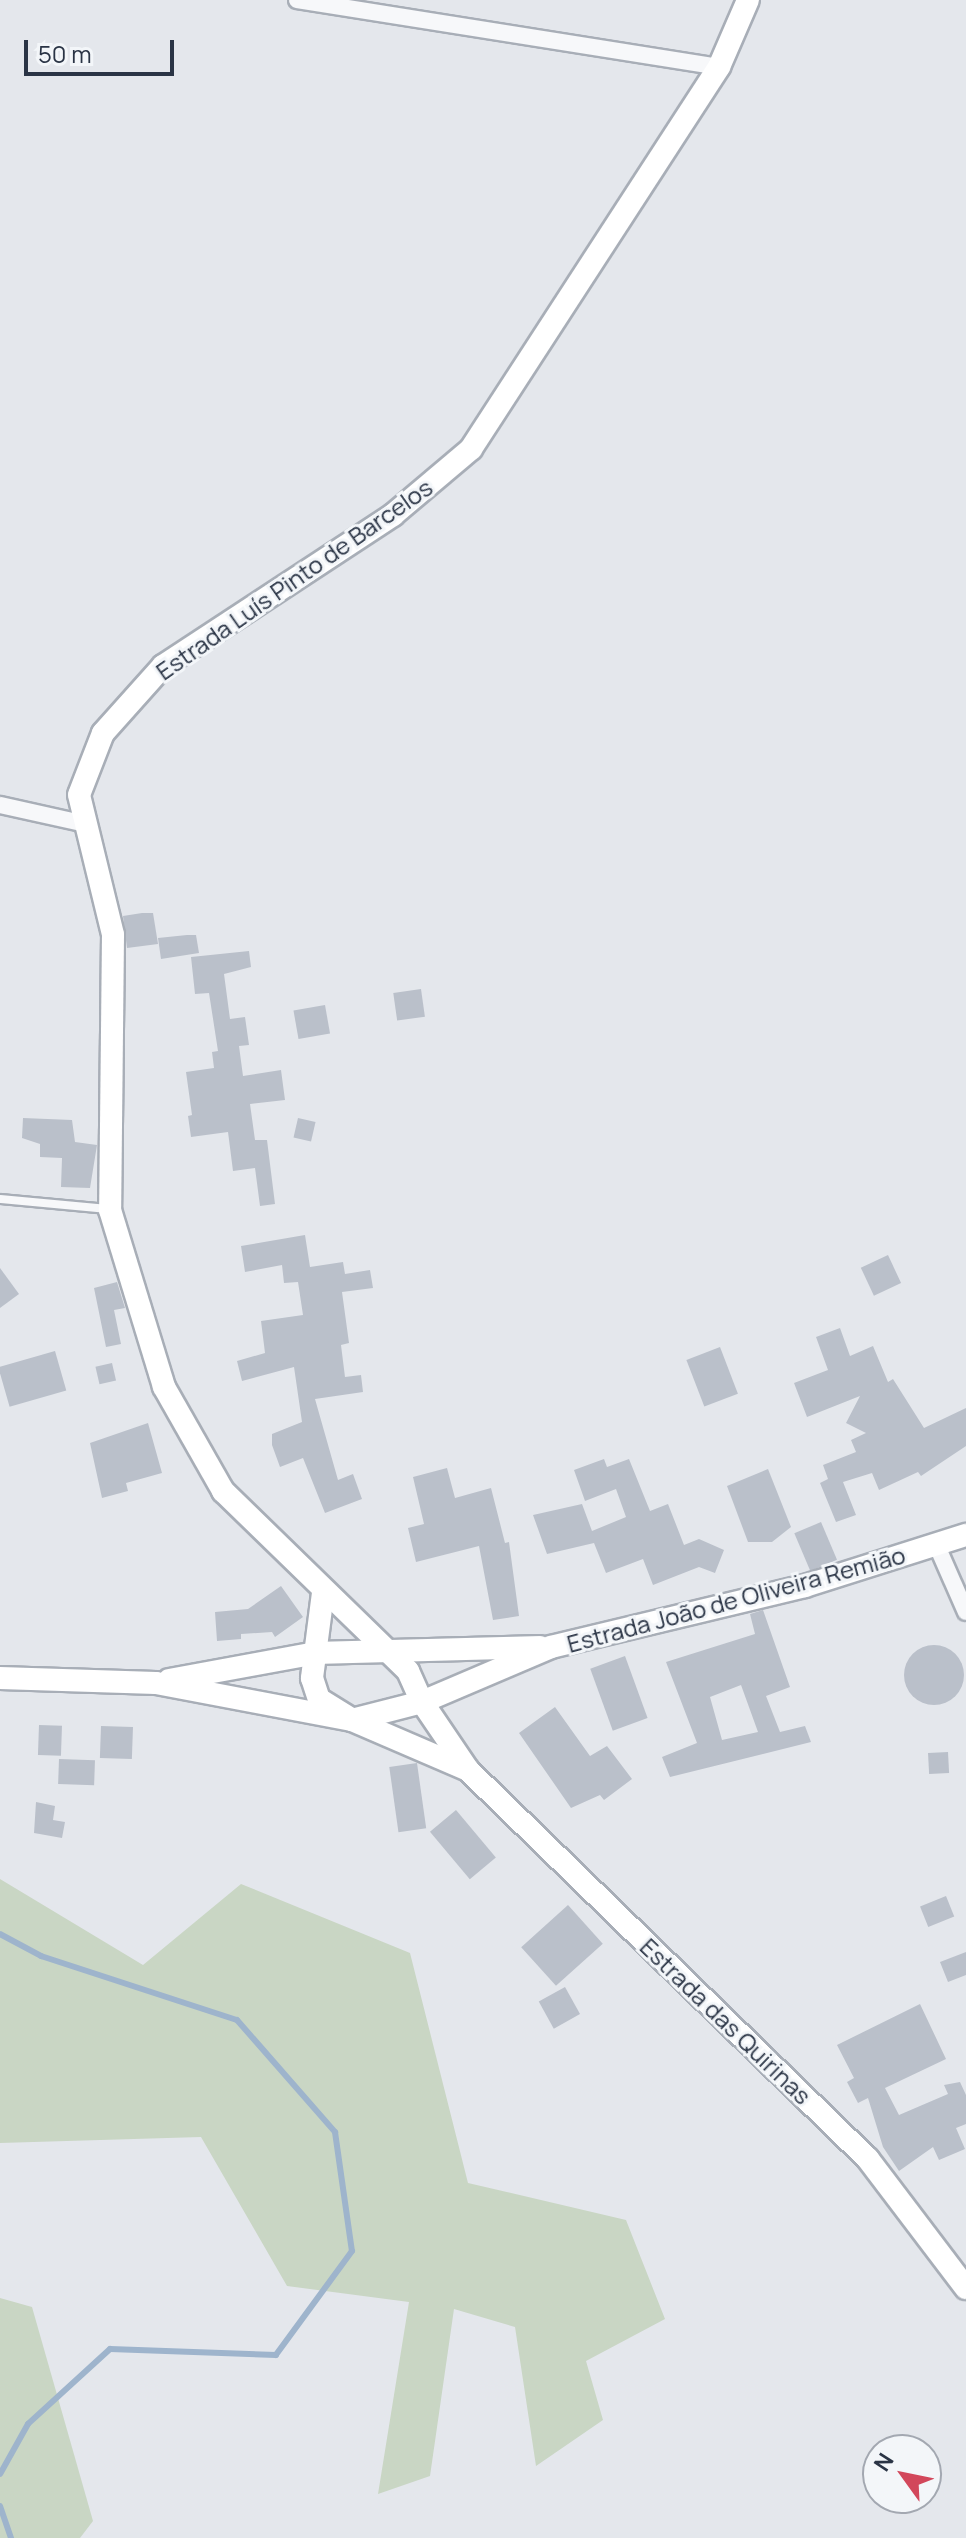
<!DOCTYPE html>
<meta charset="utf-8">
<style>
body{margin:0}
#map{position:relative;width:966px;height:2538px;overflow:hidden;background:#e4e7ec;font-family:Manrope,sans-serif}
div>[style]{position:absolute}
.green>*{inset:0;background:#c9d6c4}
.stream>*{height:6px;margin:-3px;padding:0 3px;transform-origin:3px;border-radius:3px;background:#9eb4cc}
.building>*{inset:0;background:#bac0ca;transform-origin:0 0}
.round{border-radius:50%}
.roads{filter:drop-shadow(2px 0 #a8aeb7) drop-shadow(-2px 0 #a8aeb7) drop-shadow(0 2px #a8aeb7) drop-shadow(0 -2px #a8aeb7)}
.lane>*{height:8px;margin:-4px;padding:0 4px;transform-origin:4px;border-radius:4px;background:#f7f8fa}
.street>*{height:16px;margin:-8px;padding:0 8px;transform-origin:8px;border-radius:8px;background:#f7f8fa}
.secondary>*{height:22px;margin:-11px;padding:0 11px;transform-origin:11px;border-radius:11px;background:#fff}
span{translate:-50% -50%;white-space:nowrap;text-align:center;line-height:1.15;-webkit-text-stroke:6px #f3f6f9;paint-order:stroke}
.street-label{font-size:24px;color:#2a3445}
.north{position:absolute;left:862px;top:2434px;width:80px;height:80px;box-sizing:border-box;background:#f3f6f9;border:2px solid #a3a8b1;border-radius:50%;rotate:303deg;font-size:22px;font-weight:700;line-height:32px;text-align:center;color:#2a3445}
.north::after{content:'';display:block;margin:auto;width:28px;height:36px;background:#d2475b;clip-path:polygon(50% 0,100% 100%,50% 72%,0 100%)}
.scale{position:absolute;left:24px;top:40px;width:150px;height:36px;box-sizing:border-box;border:4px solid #2a3445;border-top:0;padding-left:10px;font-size:24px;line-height:28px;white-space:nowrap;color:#2a3445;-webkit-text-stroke:6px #f3f6f9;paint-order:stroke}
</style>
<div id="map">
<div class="green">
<i style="clip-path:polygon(0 1879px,143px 1965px,241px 1884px,410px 1953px,468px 2183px,626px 2220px,665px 2319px,586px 2361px,603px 2420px,536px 2466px,515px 2327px,454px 2309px,430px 2476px,378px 2494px,409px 2302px,287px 2286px,201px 2137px,0 2143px)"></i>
<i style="clip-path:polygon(0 2298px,32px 2307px,93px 2521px,80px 2538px,0 2538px)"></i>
</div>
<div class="stream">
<i style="left:0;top:1934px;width:47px;rotate:28.2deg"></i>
<i style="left:41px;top:1956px;width:206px;rotate:18.1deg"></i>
<i style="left:237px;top:2020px;width:149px;rotate:48.8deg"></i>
<i style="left:335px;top:2132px;width:120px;rotate:81.9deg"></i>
<i style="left:352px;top:2251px;width:129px;rotate:126.2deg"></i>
<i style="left:276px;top:2355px;width:166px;rotate:-177.9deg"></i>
<i style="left:110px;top:2349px;width:111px;rotate:137.6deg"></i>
<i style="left:28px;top:2424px;width:57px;rotate:119.2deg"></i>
<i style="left:0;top:2506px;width:34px;rotate:71deg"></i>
</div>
<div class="building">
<i style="clip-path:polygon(142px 913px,153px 913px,158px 944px,127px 948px,123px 916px)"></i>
<i style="clip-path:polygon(187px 935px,196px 935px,199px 953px,161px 959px,158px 938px)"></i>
<i style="clip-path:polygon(249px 951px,251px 967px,224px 974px,230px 1019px,245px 1017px,249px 1045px,239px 1046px,243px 1076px,281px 1070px,285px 1100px,250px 1104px,255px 1140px,267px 1140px,275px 1204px,260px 1206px,255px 1168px,233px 1171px,228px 1132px,191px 1137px,188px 1116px,192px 1115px,186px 1072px,214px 1068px,212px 1052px,218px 1051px,209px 993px,195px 994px,191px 957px)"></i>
<i style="left:421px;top:989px;width:28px;height:28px;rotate:82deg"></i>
<i style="left:325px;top:1005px;width:29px;height:32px;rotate:80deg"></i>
<i style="clip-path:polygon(23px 1118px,72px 1120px,75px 1142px,97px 1145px,90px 1188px,61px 1187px,62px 1158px,40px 1157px,40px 1144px,22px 1138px)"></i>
<i style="left:298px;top:1118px;width:18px;height:20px;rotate:13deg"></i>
<i style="clip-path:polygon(305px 1235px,310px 1267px,343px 1262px,345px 1274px,370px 1270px,373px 1288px,342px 1292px,349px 1343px,341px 1345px,345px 1377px,361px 1375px,363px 1392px,315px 1399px,338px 1480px,353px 1474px,362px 1499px,325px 1513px,303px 1458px,280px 1467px,272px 1445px,272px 1434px,302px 1422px,294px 1367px,242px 1381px,237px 1361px,265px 1353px,261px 1321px,303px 1315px,298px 1282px,284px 1283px,282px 1265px,245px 1272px,241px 1246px)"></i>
<i style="left:888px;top:1255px;width:31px;height:30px;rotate:65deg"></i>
<i style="clip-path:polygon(0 1268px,19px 1294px,0 1308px)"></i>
<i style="clip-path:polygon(117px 1282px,125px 1308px,114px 1310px,121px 1344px,106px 1347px,94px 1288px)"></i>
<i style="clip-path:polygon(840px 1328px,850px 1356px,873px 1346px,888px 1382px,893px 1379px,924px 1428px,966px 1408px,966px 1446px,921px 1476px,918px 1472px,879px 1490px,872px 1473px,843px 1482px,856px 1515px,836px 1522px,820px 1483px,828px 1479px,823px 1465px,856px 1452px,851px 1440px,866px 1433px,846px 1423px,860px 1396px,807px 1417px,794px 1383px,828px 1370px,816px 1337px)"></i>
<i style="left:720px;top:1347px;width:50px;height:36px;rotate:69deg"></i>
<i style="left:55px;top:1351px;width:41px;height:59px;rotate:74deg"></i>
<i style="left:112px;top:1363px;width:18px;height:17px;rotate:77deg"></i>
<i style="clip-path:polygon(148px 1423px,162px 1473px,126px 1483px,128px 1491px,102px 1498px,90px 1443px)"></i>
<i style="clip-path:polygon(604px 1459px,607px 1467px,629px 1459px,650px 1511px,668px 1504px,684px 1545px,699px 1539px,724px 1550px,715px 1573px,699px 1567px,653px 1585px,643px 1559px,606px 1573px,594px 1543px,547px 1554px,533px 1515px,582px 1504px,592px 1531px,626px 1517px,616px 1489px,585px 1501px,574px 1470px)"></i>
<i style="clip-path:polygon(447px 1468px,455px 1498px,491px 1488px,505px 1543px,509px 1542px,519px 1616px,493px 1620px,479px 1546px,416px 1562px,408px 1528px,424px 1524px,413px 1477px)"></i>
<i style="clip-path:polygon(768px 1469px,791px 1527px,772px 1542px,748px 1542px,727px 1486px)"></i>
<i style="left:821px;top:1522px;width:41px;height:29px;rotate:67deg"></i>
<i style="clip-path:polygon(281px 1586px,303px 1617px,275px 1637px,272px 1632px,241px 1634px,241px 1639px,217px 1641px,215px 1612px,248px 1609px)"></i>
<i style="clip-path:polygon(evenodd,763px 1610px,790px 1687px,766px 1696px,780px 1732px,805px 1726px,811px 1742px,670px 1777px,662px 1757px,697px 1743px,666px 1662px,755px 1634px,750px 1614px,763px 1610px,741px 1685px,758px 1732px,722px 1740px,710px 1697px,741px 1685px)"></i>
<i class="round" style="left:904px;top:1645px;width:60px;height:60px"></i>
<i style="left:625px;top:1656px;width:66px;height:37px;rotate:70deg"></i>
<i style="clip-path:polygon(555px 1707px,590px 1756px,607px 1746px,632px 1779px,604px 1800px,600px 1795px,571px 1808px,519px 1733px)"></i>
<i style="left:39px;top:1725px;width:23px;height:30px;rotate:2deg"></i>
<i style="left:101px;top:1726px;width:32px;height:32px;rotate:2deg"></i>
<i style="left:948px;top:1752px;width:21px;height:20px;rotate:87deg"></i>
<i style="left:59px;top:1759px;width:36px;height:25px;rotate:2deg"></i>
<i style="left:417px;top:1763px;width:66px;height:28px;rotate:82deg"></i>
<i style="clip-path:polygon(36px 1802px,55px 1806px,53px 1820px,65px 1822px,62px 1838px,34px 1833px)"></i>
<i style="left:456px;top:1810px;width:62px;height:34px;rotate:50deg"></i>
<i style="left:946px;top:1896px;width:22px;height:28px;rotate:68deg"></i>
<i style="left:568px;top:1905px;width:52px;height:63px;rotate:48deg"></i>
<i style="clip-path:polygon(966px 1952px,966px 1975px,948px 1982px,940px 1962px)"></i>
<i style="left:565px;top:1987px;width:31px;height:30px;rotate:61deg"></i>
<i style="clip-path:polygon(920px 2004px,946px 2059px,885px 2088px,899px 2115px,948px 2094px,944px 2085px,960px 2082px,966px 2095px,966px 2124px,956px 2128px,965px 2149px,939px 2160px,933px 2147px,899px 2171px,883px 2147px,868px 2098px,858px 2103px,847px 2082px,854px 2078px,837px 2045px)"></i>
</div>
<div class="roads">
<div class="lane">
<i style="left:0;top:1199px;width:107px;rotate:5.3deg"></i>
</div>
<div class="street">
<i style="left:297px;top:0;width:427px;rotate:9deg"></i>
<i style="left:0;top:805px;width:88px;rotate:12.5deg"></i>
<i style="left:937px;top:1546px;width:72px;rotate:66.3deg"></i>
</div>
<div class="secondary">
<i style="left:748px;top:0;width:73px;rotate:113.4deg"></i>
<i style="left:719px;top:67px;width:455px;rotate:123deg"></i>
<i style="left:471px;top:449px;width:102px;rotate:139.8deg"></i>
<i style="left:393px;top:515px;width:275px;rotate:146.7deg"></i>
<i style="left:163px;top:666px;width:90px;rotate:131.8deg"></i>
<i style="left:103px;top:733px;width:66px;rotate:111.2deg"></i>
<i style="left:79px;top:795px;width:144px;rotate:76.3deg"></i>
<i style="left:113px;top:935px;width:275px;rotate:90.6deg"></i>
<i style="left:110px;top:1210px;width:185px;rotate:73deg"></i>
<i style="left:164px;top:1387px;width:120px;rotate:60.4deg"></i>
<i style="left:223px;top:1491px;width:258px;rotate:44.2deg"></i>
<i style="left:408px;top:1671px;width:34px;rotate:66deg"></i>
<i style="left:422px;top:1702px;width:82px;rotate:55.9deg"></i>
<i style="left:468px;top:1770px;width:558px;rotate:44.2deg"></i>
<i style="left:868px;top:2159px;width:162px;rotate:52.8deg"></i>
<i style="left:323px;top:1593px;width:86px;rotate:97.4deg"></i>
<i style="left:312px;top:1678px;width:22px;rotate:72deg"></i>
<i style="left:319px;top:1699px;width:39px;rotate:32deg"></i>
<i style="left:352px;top:1720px;width:126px;rotate:23.3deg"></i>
<i style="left:0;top:1678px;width:156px;rotate:1.8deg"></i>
<i style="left:156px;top:1683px;width:199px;rotate:10.7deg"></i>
<i style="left:352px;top:1720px;width:72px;rotate:-14.4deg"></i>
<i style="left:422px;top:1702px;width:140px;rotate:-23.1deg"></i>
<i style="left:551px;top:1647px;width:261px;rotate:-13.5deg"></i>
<i style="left:805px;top:1586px;width:169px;rotate:-17.6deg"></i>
<i style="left:169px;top:1680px;width:149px;rotate:-10.4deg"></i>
<i style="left:316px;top:1653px;width:224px;rotate:-1.5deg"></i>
</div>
</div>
<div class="street-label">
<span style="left:294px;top:579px;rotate:-35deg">Estrada Luís Pinto de Barcelos</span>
<span style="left:736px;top:1599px;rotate:-15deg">Estrada João de Oliveira Remião</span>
<span style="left:726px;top:2021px;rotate:44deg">Estrada das Quirinas</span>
</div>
<div class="north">N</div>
<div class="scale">50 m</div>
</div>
